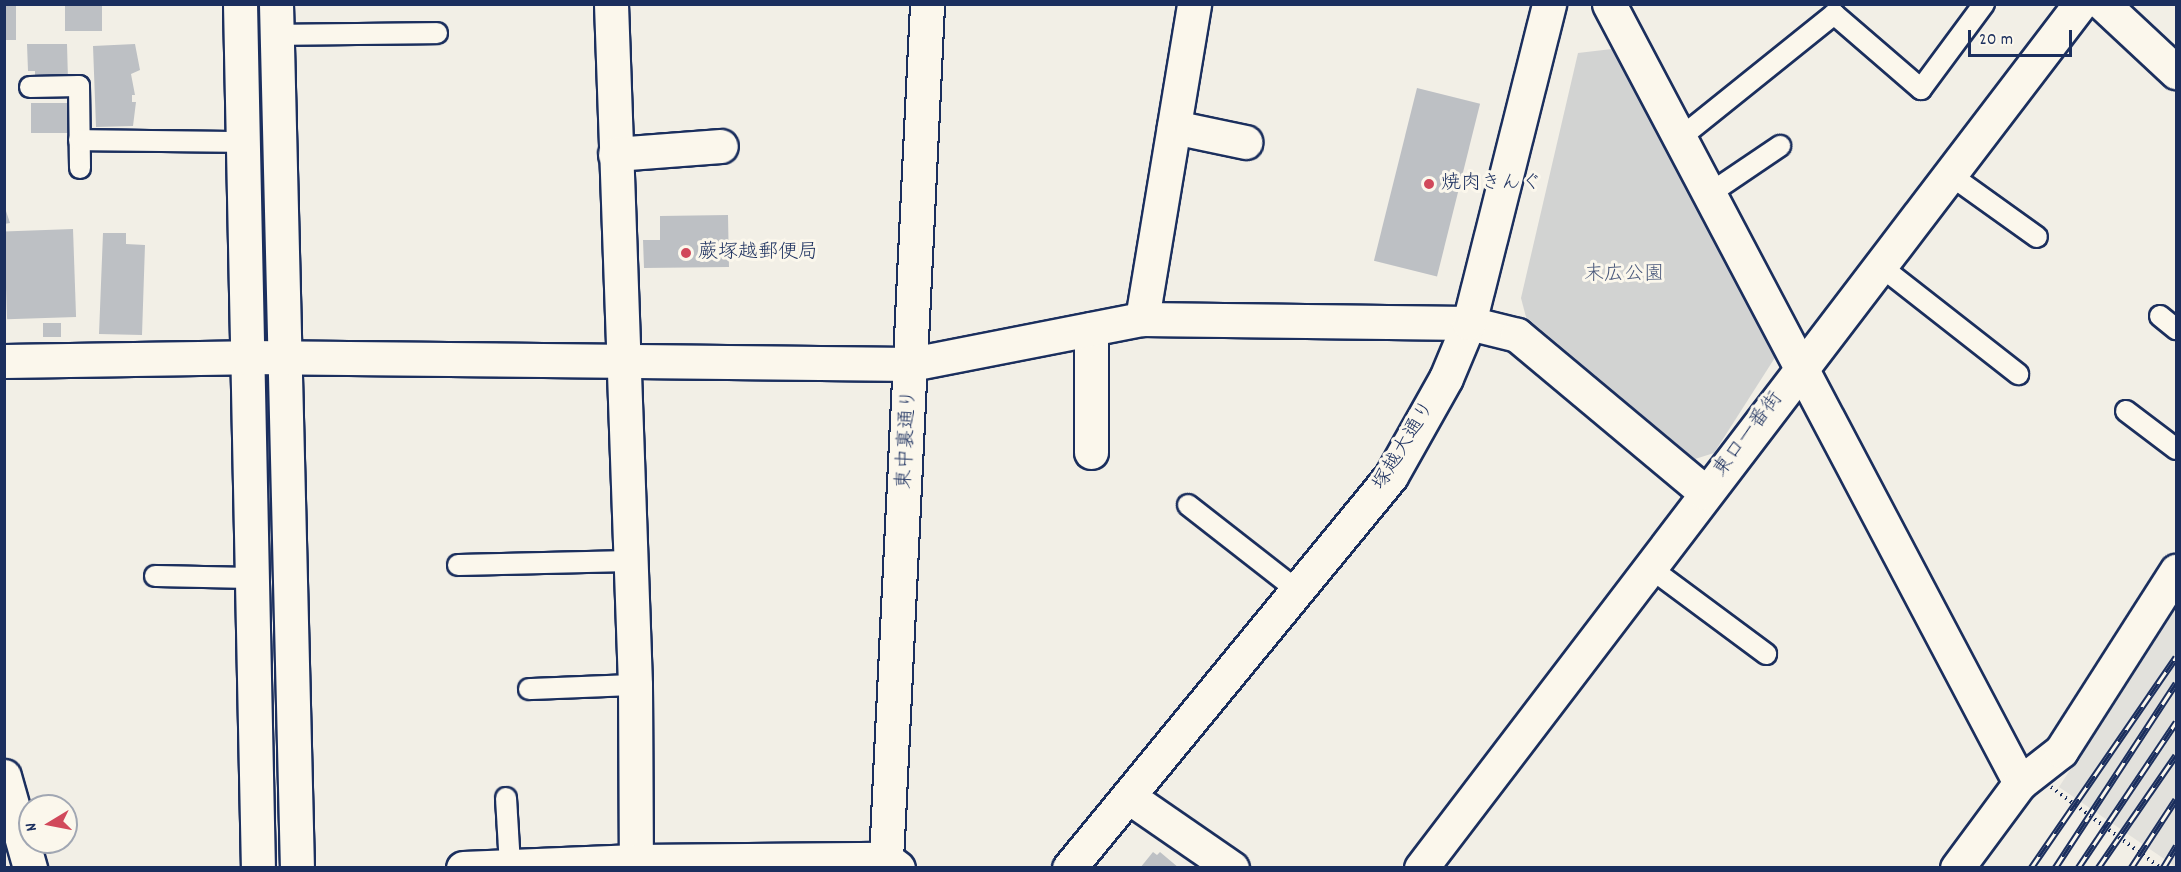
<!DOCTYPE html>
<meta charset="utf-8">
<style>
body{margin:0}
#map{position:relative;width:2181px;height:872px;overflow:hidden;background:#f2efe6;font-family:Dekko,"Klee One",sans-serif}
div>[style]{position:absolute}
.built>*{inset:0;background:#e2e1dc}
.green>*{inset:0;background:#d2d3d2}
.building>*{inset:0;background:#bdc0c4;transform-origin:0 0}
.roads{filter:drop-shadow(2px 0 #1b2f5e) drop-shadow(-2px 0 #1b2f5e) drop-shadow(0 2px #1b2f5e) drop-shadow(0 -2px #1b2f5e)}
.lane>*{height:20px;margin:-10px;padding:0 10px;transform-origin:10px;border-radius:10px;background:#fbf7ec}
.street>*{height:33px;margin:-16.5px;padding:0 16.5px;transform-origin:16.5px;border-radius:16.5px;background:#fbf7ec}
.secondary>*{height:33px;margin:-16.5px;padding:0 16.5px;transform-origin:16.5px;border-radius:16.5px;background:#fbf7ec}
.rail>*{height:7px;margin-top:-3.5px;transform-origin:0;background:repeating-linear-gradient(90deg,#fbf7ec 0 14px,#1b2f5e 0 28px);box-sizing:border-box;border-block:2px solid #1b2f5e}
.path-bridge>*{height:4px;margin-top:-2px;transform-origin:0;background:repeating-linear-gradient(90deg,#1b2f5e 0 1.5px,transparent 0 6px)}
.dots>*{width:16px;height:16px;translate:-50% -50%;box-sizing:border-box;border:3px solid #fbf7ec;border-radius:50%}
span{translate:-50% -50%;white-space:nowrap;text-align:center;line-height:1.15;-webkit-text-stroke:6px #fbf7ec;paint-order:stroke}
.poi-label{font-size:20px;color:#1b2f5e}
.left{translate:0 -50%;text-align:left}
.park-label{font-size:20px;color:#49587b}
.street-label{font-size:20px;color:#1b2f5e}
.frame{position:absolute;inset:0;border:6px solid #1b2f5e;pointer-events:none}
.north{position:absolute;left:18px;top:794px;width:60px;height:60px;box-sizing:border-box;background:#fbf7ec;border:2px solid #a1a7b3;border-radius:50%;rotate:260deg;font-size:16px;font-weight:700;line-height:24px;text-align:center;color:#1b2f5e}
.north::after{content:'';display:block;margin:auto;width:21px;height:27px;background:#d1495b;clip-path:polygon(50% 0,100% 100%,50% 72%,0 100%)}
.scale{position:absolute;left:1968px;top:30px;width:104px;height:27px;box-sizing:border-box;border:3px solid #1b2f5e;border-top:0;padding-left:8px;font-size:18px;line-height:21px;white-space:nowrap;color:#1b2f5e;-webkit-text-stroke:4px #fbf7ec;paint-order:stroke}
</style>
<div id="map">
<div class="built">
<i style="clip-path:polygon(2176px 607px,2176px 867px,2059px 787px)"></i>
</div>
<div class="green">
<i style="clip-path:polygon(1612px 49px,1776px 356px,1714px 453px,1695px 459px,1526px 317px,1521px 298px,1578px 53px)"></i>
</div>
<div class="building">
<i style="left:4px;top:4px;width:12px;height:36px"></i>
<i style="left:65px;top:4px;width:37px;height:27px"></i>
<i style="clip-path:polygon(27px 44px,67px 44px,68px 80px,35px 80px,35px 71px,28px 71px)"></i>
<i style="clip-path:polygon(135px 44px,140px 70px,131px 74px,135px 95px,132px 95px,132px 102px,136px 102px,133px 126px,96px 127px,93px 46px)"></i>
<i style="left:1417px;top:88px;width:65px;height:178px;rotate:14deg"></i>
<i style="left:31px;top:103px;width:37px;height:30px"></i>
<i style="clip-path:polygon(4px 205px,10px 223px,4px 224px)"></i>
<i style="clip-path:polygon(728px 215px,729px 267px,644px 268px,643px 240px,660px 240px,660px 216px)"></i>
<i style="left:73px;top:229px;width:88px;height:69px;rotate:88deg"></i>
<i style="clip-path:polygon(103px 233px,126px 233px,126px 244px,145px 245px,142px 335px,99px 334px)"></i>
<i style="left:43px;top:323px;width:18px;height:14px"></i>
<i style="clip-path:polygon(1153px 852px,1157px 855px,1160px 852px,1179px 868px,1140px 868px)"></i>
</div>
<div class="roads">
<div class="lane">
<i style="left:277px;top:35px;width:160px;rotate:-0.7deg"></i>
<i style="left:30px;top:87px;width:49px;rotate:-1.2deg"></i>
<i style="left:79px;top:86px;width:82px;rotate:89.3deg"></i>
<i style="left:1680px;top:138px;width:198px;rotate:-38.8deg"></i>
<i style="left:1834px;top:14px;width:115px;rotate:40.8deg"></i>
<i style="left:1921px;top:89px;width:106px;rotate:-53.5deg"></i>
<i style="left:79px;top:140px;width:164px;rotate:0.7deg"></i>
<i style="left:1949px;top:174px;width:108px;rotate:35.6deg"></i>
<i style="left:1709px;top:194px;width:86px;rotate:-34.1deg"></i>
<i style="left:1879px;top:265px;width:177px;rotate:38.1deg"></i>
<i style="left:2160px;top:316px;width:21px;rotate:39deg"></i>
<i style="left:2126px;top:411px;width:63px;rotate:37.2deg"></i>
<i style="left:1188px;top:505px;width:140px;rotate:38deg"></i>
<i style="left:458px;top:565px;width:172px;rotate:-1.3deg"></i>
<i style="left:1649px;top:567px;width:146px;rotate:36.6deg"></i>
<i style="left:155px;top:576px;width:97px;rotate:1.2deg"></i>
<i style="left:529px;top:689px;width:106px;rotate:-2.2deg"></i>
<i style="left:506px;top:798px;width:67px;rotate:86.6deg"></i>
</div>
<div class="street">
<i style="left:240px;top:4px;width:864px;rotate:88.81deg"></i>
<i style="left:276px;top:4px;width:864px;rotate:88.61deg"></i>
<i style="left:611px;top:4px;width:681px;rotate:87.98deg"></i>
<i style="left:635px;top:685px;width:183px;rotate:89.7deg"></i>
<i style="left:1609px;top:4px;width:881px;rotate:62.18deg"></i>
<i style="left:2103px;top:4px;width:100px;rotate:43deg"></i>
<i style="left:1174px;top:127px;width:73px;rotate:11.9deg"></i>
<i style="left:615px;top:154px;width:106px;rotate:-4.3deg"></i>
<i style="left:1142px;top:319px;width:319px;rotate:-80.6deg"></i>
<i style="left:1091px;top:329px;width:123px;rotate:90deg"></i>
<i style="left:4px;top:776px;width:96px;rotate:74.2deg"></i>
<i style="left:1129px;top:797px;width:125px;rotate:34.6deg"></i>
<i style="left:463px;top:868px;width:173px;rotate:-2.3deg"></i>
<i style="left:636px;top:861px;width:250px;rotate:-0.5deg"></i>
<i style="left:886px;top:859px;width:15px;rotate:37deg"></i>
<i style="left:1421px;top:868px;width:1087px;rotate:-52.67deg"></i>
<i style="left:1957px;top:868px;width:106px;rotate:-53.5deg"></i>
<i style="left:2020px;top:783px;width:52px;rotate:-38deg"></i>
<i style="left:2061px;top:751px;width:214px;rotate:-57.4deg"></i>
</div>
<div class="secondary">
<i style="left:4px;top:361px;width:244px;rotate:-0.9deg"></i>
<i style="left:248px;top:357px;width:664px;rotate:0.6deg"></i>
<i style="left:912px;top:364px;width:234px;rotate:-11.1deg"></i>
<i style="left:1142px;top:319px;width:327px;rotate:0.7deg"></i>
<i style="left:1469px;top:323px;width:49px;rotate:14deg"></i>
<i style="left:1517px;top:335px;width:246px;rotate:39.9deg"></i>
<i style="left:886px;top:859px;width:856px;rotate:-87.25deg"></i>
<i style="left:1069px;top:868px;width:507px;rotate:-50.6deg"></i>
<i style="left:1391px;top:476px;width:112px;rotate:-60.7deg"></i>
<i style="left:1446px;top:378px;width:60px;rotate:-67.3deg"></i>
<i style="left:1469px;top:323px;width:329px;rotate:-75.9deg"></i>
</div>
</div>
<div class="rail">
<i style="left:2031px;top:868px;width:256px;rotate:-55.5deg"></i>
<i style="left:2055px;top:868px;width:221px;rotate:-56.8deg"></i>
<i style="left:2078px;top:868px;width:176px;rotate:-56.1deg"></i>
<i style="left:2098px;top:868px;width:137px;rotate:-55.4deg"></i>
<i style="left:2131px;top:868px;width:82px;rotate:-56.9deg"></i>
<i style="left:2163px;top:868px;width:26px;rotate:-59deg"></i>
</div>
<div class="path-bridge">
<i style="left:2051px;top:787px;width:137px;rotate:36.4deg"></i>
</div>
<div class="dots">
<i style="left:1429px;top:184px;background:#d1495b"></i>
<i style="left:686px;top:253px;background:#d1495b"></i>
</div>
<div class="poi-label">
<span class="left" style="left:1441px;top:184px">焼肉きんぐ</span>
<span class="left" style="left:698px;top:253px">蕨塚越郵便局</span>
</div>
<div class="park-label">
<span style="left:1624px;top:275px">末広公園</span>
</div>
<div class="street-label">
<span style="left:1749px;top:435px;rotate:-53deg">東口一番街</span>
<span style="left:908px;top:439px;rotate:-87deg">東中裏通り</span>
<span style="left:1405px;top:446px;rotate:-59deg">塚越大通り</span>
</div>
<div class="frame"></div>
<div class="north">N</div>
<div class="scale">20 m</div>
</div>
